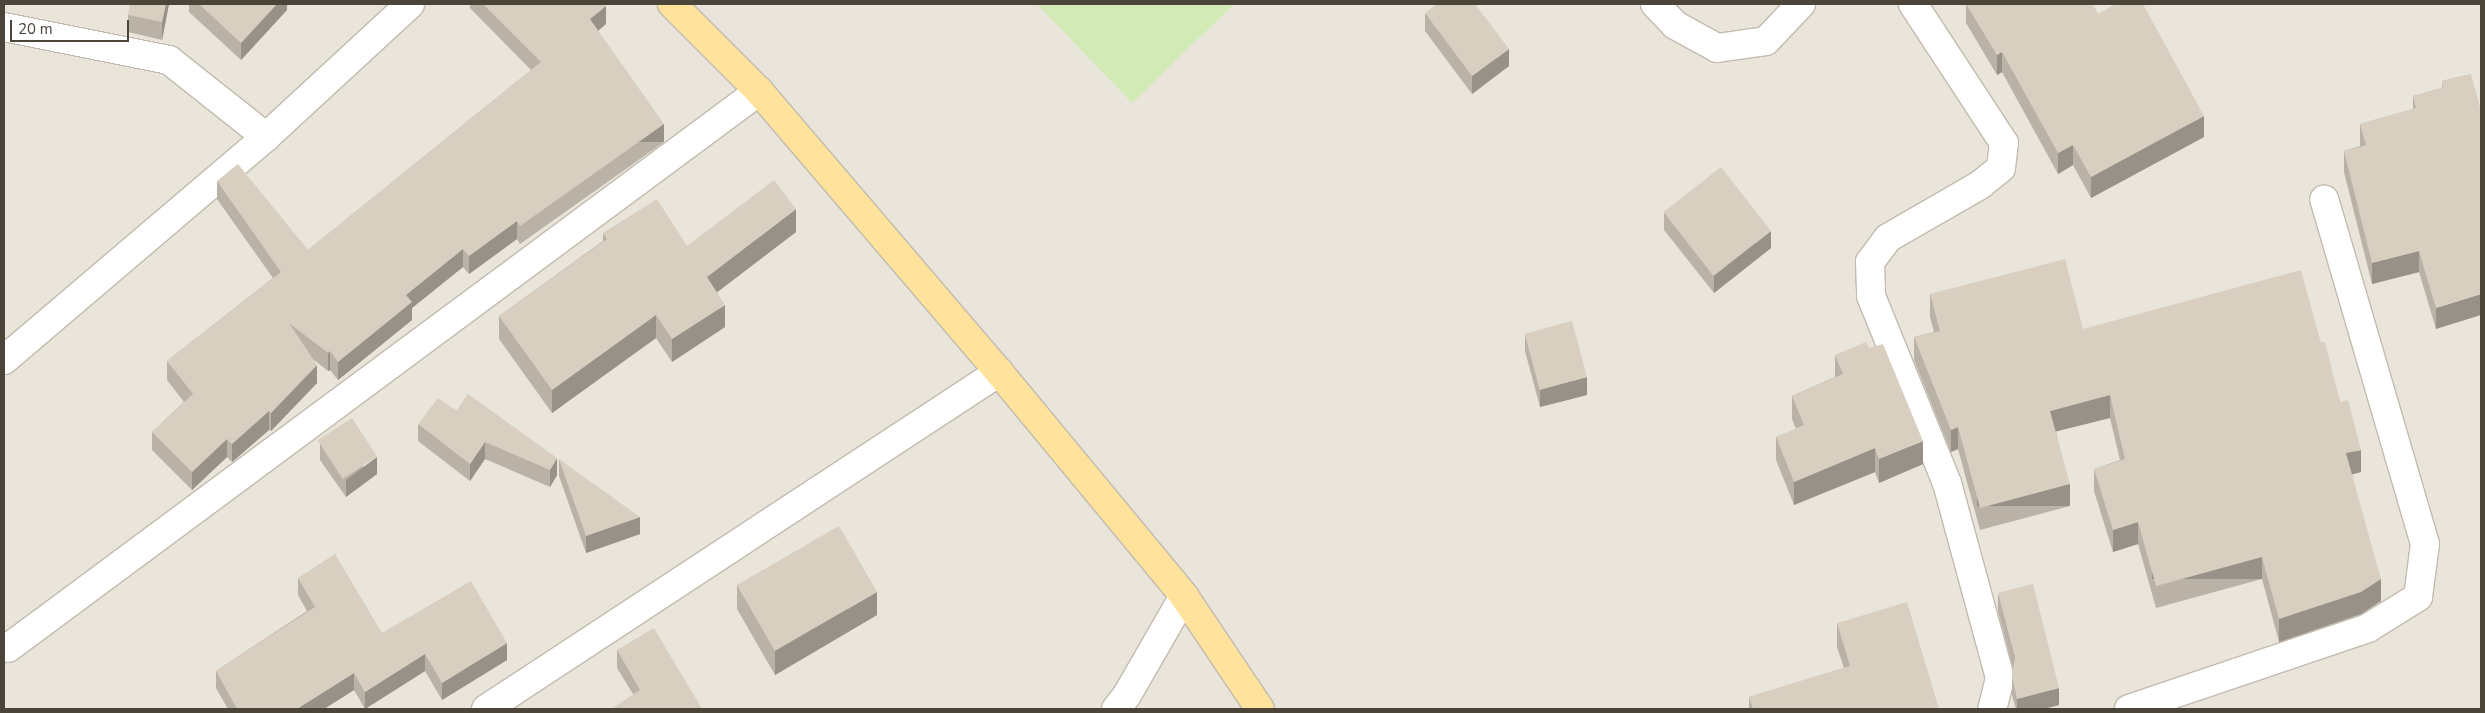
<!DOCTYPE html>
<style>
body{margin:0}
#map{position:relative;width:2485px;height:713px;overflow:hidden;background:#f6f3ec;font-family:"Nunito Sans",sans-serif}
div>[style]{position:absolute}
.residential>*{inset:0;background:#eae5da;transform-origin:0 0}
.green>*{inset:0;background:#d2eab5}
.roads{filter:drop-shadow(1px 0 #c2bbae) drop-shadow(-1px 0 #c2bbae) drop-shadow(0 1px #c2bbae) drop-shadow(0 -1px #c2bbae)}
.minor>*{height:28px;margin:-14px;padding:0 14px;transform-origin:14px;border-radius:14px;background:#fff}
.major>*{height:28px;margin:-14px;padding:0 14px;transform-origin:14px;border-radius:14px;background:#ffe39c}
.wall>*{inset:0;background:#bab2a6}
.shaded-wall>*{inset:0;background:#979187;transform-origin:0 0}
.building>*{inset:0;background:#d8cfc1;transform-origin:0 0}
span{translate:-50% -50%;white-space:nowrap;text-align:center;line-height:1.15;-webkit-text-stroke:5px #fff;paint-order:stroke}
.frame{position:absolute;inset:0;border:5px solid #4b4439;pointer-events:none}
.scale{position:absolute;left:10px;top:20px;width:119px;height:22px;box-sizing:border-box;border:2px solid #4b4439;border-top:0;padding-left:6px;font-size:15px;line-height:18px;white-space:nowrap;color:#4b4439;-webkit-text-stroke:4px #fff;paint-order:stroke}
</style>
<div id="map">
<div class="residential">
<i style="left:4px;top:4px;width:2477px;height:705px"></i>
</div>
<div class="green">
<i style="clip-path:polygon(1037px 4px,1234px 4px,1132px 103px)"></i>
</div>
<div class="roads">
<div class="minor">
<i style="left:1655px;top:4px;width:29px;rotate:46deg"></i>
<i style="left:1675px;top:25px;width:48px;rotate:28.7deg"></i>
<i style="left:1717px;top:48px;width:49px;rotate:-8.1deg"></i>
<i style="left:1766px;top:41px;width:51px;rotate:-46.6deg"></i>
<i style="left:1913px;top:4px;width:166px;rotate:56.8deg"></i>
<i style="left:2004px;top:143px;width:25px;rotate:97deg"></i>
<i style="left:2001px;top:168px;width:27px;rotate:141deg"></i>
<i style="left:1980px;top:185px;width:106px;rotate:150.1deg"></i>
<i style="left:1888px;top:238px;width:30px;rotate:127deg"></i>
<i style="left:1870px;top:262px;width:34px;rotate:88deg"></i>
<i style="left:1871px;top:296px;width:202px;rotate:67.9deg"></i>
<i style="left:1947px;top:483px;width:202px;rotate:74.8deg"></i>
<i style="left:2000px;top:678px;width:32px;rotate:104deg"></i>
<i style="left:4px;top:27px;width:168px;rotate:11.3deg"></i>
<i style="left:169px;top:60px;width:124px;rotate:38.4deg"></i>
<i style="left:4px;top:360px;width:344px;rotate:-40.4deg"></i>
<i style="left:266px;top:137px;width:196px;rotate:-42.7deg"></i>
<i style="left:8px;top:648px;width:935px;rotate:-36.56deg"></i>
<i style="left:486px;top:709px;width:614px;rotate:-33.3deg"></i>
<i style="left:1116px;top:709px;width:18px;rotate:-52deg"></i>
<i style="left:1127px;top:695px;width:114px;rotate:-60.1deg"></i>
<i style="left:2129px;top:709px;width:252px;rotate:-18.7deg"></i>
<i style="left:2368px;top:628px;width:59px;rotate:-31.8deg"></i>
<i style="left:2418px;top:597px;width:53px;rotate:-82.5deg"></i>
<i style="left:2425px;top:544px;width:359px;rotate:-106.3deg"></i>
</div>
<div class="major">
<i style="left:672px;top:4px;width:123px;rotate:45deg"></i>
<i style="left:759px;top:91px;width:370px;rotate:49.5deg"></i>
<i style="left:999px;top:372px;width:291px;rotate:50.4deg"></i>
<i style="left:1184px;top:596px;width:136px;rotate:56.1deg"></i>
</div>
</div>
<div class="wall">
<i style="clip-path:polygon(169px 4px,162px 40px,128px 32px,128px 15px)"></i>
<i style="clip-path:polygon(189px 4px,287px 4px,287px 10px,241px 60px,189px 12px)"></i>
<i style="clip-path:polygon(470px 4px,605px 4px,606px 24px,598px 31px,664px 142px,520px 244px,517px 239px,469px 274px,463px 267px,412px 308px,412px 320px,338px 380px,330px 370px,328px 371px,314px 360px,317px 383px,271px 431px,269px 430px,232px 462px,227px 457px,192px 490px,152px 450px,152px 432px,184px 402px,167px 380px,167px 361px,273px 278px,217px 199px,217px 181px,308px 250px,531px 70px,470px 8px)"></i>
<i style="clip-path:polygon(1966px 4px,2092px 4px,2098px 14px,2204px 137px,2091px 198px,2073px 165px,2058px 174px,2002px 72px,1997px 75px,1966px 23px)"></i>
<i style="clip-path:polygon(1425px 13px,1509px 66px,1472px 94px,1425px 31px)"></i>
<i style="clip-path:polygon(2471px 74px,2436px 329px,2419px 272px,2372px 284px,2344px 172px,2344px 151px,2360px 146px,2360px 124px,2413px 109px,2413px 96px,2442px 88px,2442px 81px)"></i>
<i style="clip-path:polygon(1664px 213px,1771px 248px,1714px 293px,1664px 230px)"></i>
<i style="clip-path:polygon(796px 232px,717px 292px,725px 327px,672px 362px,656px 338px,552px 413px,499px 339px,499px 316px,603px 241px,603px 233px,687px 246px)"></i>
<i style="clip-path:polygon(1930px 294px,2083px 329px,2321px 343px,2340px 402px,2361px 472px,2352px 474px,2381px 601px,2361px 614px,2279px 642px,2262px 579px,2156px 608px,2138px 544px,2113px 552px,2094px 491px,2094px 469px,2120px 460px,2110px 418px,2056px 431px,2070px 506px,1980px 530px,1958px 449px,1951px 452px,1914px 360px,1914px 337px,1934px 332px,1930px 317px)"></i>
<i style="clip-path:polygon(1525px 333px,1587px 395px,1540px 407px,1525px 351px)"></i>
<i style="clip-path:polygon(1835px 355px,1923px 464px,1879px 483px,1875px 472px,1794px 505px,1776px 460px,1776px 437px,1796px 429px,1792px 419px,1792px 396px,1835px 377px)"></i>
<i style="clip-path:polygon(468px 394px,557px 475px,550px 487px,485px 459px,470px 481px,418px 441px,418px 424px,457px 411px)"></i>
<i style="clip-path:polygon(320px 443px,377px 474px,346px 497px,320px 460px)"></i>
<i style="clip-path:polygon(559px 459px,640px 534px,586px 553px,559px 476px)"></i>
<i style="clip-path:polygon(298px 578px,382px 633px,507px 660px,442px 700px,425px 671px,365px 709px,354px 690px,324px 709px,228px 709px,216px 688px,216px 671px,307px 611px,298px 595px)"></i>
<i style="clip-path:polygon(737px 585px,877px 615px,775px 675px,737px 609px)"></i>
<i style="clip-path:polygon(1998px 593px,2059px 705px,2043px 709px,2016px 709px,2012px 695px,2012px 677px,2013px 668px,1998px 611px)"></i>
<i style="clip-path:polygon(1837px 623px,1939px 709px,1749px 709px,1749px 697px,1844px 668px,1837px 647px)"></i>
<i style="clip-path:polygon(617px 650px,702px 709px,633px 694px,617px 668px)"></i>
</div>
<div class="shaded-wall">
<i style="clip-path:polygon(166px 4px,169px 4px,162px 40px,162px 22px)"></i>
<i style="clip-path:polygon(277px 4px,287px 4px,287px 10px,241px 60px,241px 43px)"></i>
<i style="clip-path:polygon(606px 6px,606px 24px,590px 37px,590px 19px)"></i>
<i style="clip-path:polygon(1509px 49px,1509px 66px,1472px 94px,1472px 76px)"></i>
<i style="clip-path:polygon(2002px 52px,2002px 72px,1997px 75px,1997px 55px)"></i>
<i style="clip-path:polygon(2204px 116px,2204px 137px,2091px 198px,2091px 177px)"></i>
<i style="left:664px;top:124px;width:18px;height:176px;rotate:90deg"></i>
<i style="clip-path:polygon(2073px 145px,2073px 165px,2058px 174px,2058px 153px)"></i>
<i style="clip-path:polygon(796px 209px,796px 232px,707px 300px,707px 277px)"></i>
<i style="clip-path:polygon(517px 221px,517px 239px,469px 274px,469px 256px)"></i>
<i style="clip-path:polygon(1771px 231px,1771px 248px,1714px 293px,1714px 276px)"></i>
<i style="clip-path:polygon(463px 249px,463px 267px,412px 308px,412px 320px,338px 380px,338px 362px,406px 295px)"></i>
<i style="clip-path:polygon(2419px 251px,2419px 272px,2372px 284px,2372px 263px)"></i>
<i style="clip-path:polygon(2481px 294px,2481px 315px,2436px 329px,2436px 308px)"></i>
<i style="clip-path:polygon(725px 305px,725px 327px,672px 362px,672px 339px)"></i>
<i style="clip-path:polygon(656px 315px,656px 338px,552px 413px,552px 390px)"></i>
<i style="clip-path:polygon(330px 351px,330px 370px,328px 371px,328px 353px)"></i>
<i style="clip-path:polygon(317px 365px,317px 383px,271px 431px,271px 413px)"></i>
<i style="clip-path:polygon(1587px 377px,1587px 395px,1540px 407px,1540px 390px)"></i>
<i style="clip-path:polygon(2110px 395px,2110px 418px,2050px 433px,2050px 411px)"></i>
<i style="clip-path:polygon(269px 411px,269px 430px,232px 462px,232px 444px)"></i>
<i style="clip-path:polygon(1958px 427px,1958px 449px,1951px 452px,1951px 430px)"></i>
<i style="clip-path:polygon(227px 439px,227px 457px,192px 490px,192px 472px)"></i>
<i style="clip-path:polygon(1923px 441px,1923px 464px,1879px 483px,1879px 459px)"></i>
<i style="clip-path:polygon(485px 442px,485px 459px,470px 481px,470px 464px)"></i>
<i style="clip-path:polygon(1875px 448px,1875px 472px,1794px 505px,1794px 482px)"></i>
<i style="clip-path:polygon(2361px 450px,2361px 472px,2346px 476px,2346px 453px)"></i>
<i style="clip-path:polygon(377px 457px,377px 474px,346px 497px,346px 480px)"></i>
<i style="clip-path:polygon(557px 458px,557px 475px,550px 487px,550px 470px)"></i>
<i style="left:2070px;top:484px;width:22px;height:93px;rotate:90deg"></i>
<i style="clip-path:polygon(640px 517px,640px 534px,586px 553px,586px 536px)"></i>
<i style="clip-path:polygon(2138px 522px,2138px 544px,2113px 552px,2113px 530px)"></i>
<i style="left:2262px;top:557px;width:22px;height:110px;rotate:90deg"></i>
<i style="clip-path:polygon(2381px 579px,2381px 601px,2361px 614px,2279px 642px,2279px 619px)"></i>
<i style="clip-path:polygon(877px 592px,877px 615px,775px 675px,775px 651px)"></i>
<i style="clip-path:polygon(507px 643px,507px 660px,442px 700px,442px 683px)"></i>
<i style="clip-path:polygon(425px 654px,425px 671px,365px 709px,365px 692px)"></i>
<i style="clip-path:polygon(354px 673px,354px 690px,324px 709px,297px 709px)"></i>
<i style="clip-path:polygon(2059px 688px,2059px 705px,2043px 709px,2017px 709px,2017px 699px)"></i>
</div>
<div class="building">
<i style="clip-path:polygon(130px 4px,166px 4px,162px 22px,128px 15px)"></i>
<i style="clip-path:polygon(199px 4px,277px 4px,241px 43px)"></i>
<i style="clip-path:polygon(483px 4px,605px 4px,606px 6px,590px 19px,664px 124px,520px 226px,517px 221px,469px 256px,463px 249px,406px 295px,412px 302px,338px 362px,330px 351px,328px 353px,289px 323px,317px 365px,271px 413px,269px 411px,232px 444px,227px 439px,192px 472px,152px 432px,193px 394px,167px 361px,281px 272px,217px 181px,238px 164px,308px 250px,541px 62px)"></i>
<i style="clip-path:polygon(1437px 4px,1475px 4px,1509px 49px,1472px 76px,1425px 13px)"></i>
<i style="clip-path:polygon(1966px 4px,2092px 4px,2098px 14px,2116px 4px,2143px 4px,2204px 116px,2091px 177px,2073px 145px,2058px 153px,2002px 52px,1997px 55px)"></i>
<i style="clip-path:polygon(2471px 74px,2481px 111px,2481px 294px,2436px 308px,2419px 251px,2372px 263px,2344px 151px,2366px 145px,2360px 124px,2416px 108px,2413px 96px,2443px 88px,2442px 81px)"></i>
<i style="left:1721px;top:167px;width:81px;height:73px;rotate:52deg"></i>
<i style="clip-path:polygon(774px 180px,796px 209px,707px 277px,725px 305px,672px 339px,656px 315px,552px 390px,499px 316px,607px 239px,603px 233px,657px 199px,687px 246px)"></i>
<i style="clip-path:polygon(2065px 259px,2083px 329px,2301px 270px,2321px 343px,2325px 342px,2340px 402px,2348px 400px,2361px 450px,2346px 453px,2381px 579px,2361px 592px,2279px 619px,2262px 557px,2156px 586px,2138px 522px,2113px 530px,2094px 469px,2125px 459px,2110px 395px,2050px 411px,2070px 484px,1980px 508px,1958px 427px,1951px 430px,1914px 337px,1940px 331px,1930px 294px)"></i>
<i style="left:1572px;top:321px;width:58px;height:49px;rotate:75deg"></i>
<i style="clip-path:polygon(1866px 342px,1869px 348px,1883px 344px,1923px 441px,1879px 459px,1875px 448px,1794px 482px,1776px 437px,1804px 425px,1792px 396px,1843px 374px,1835px 355px)"></i>
<i style="clip-path:polygon(468px 394px,557px 458px,550px 470px,485px 442px,470px 464px,418px 424px,438px 398px,457px 411px)"></i>
<i style="left:352px;top:418px;width:46px;height:41px;rotate:57deg"></i>
<i style="clip-path:polygon(559px 459px,640px 517px,586px 536px)"></i>
<i style="left:839px;top:526px;width:76px;height:118px;rotate:60deg"></i>
<i style="clip-path:polygon(335px 554px,382px 633px,471px 581px,507px 643px,442px 683px,425px 654px,365px 692px,354px 673px,297px 709px,237px 709px,216px 671px,315px 607px,298px 578px)"></i>
<i style="clip-path:polygon(2033px 584px,2059px 688px,2017px 699px,2012px 677px,2015px 657px,1998px 593px)"></i>
<i style="clip-path:polygon(1907px 602px,1939px 709px,1753px 709px,1749px 697px,1850px 666px,1837px 623px)"></i>
<i style="clip-path:polygon(654px 628px,702px 709px,611px 709px,640px 690px,617px 650px)"></i>
</div>
<div class="frame"></div>
<div class="scale">20 m</div>
</div>
